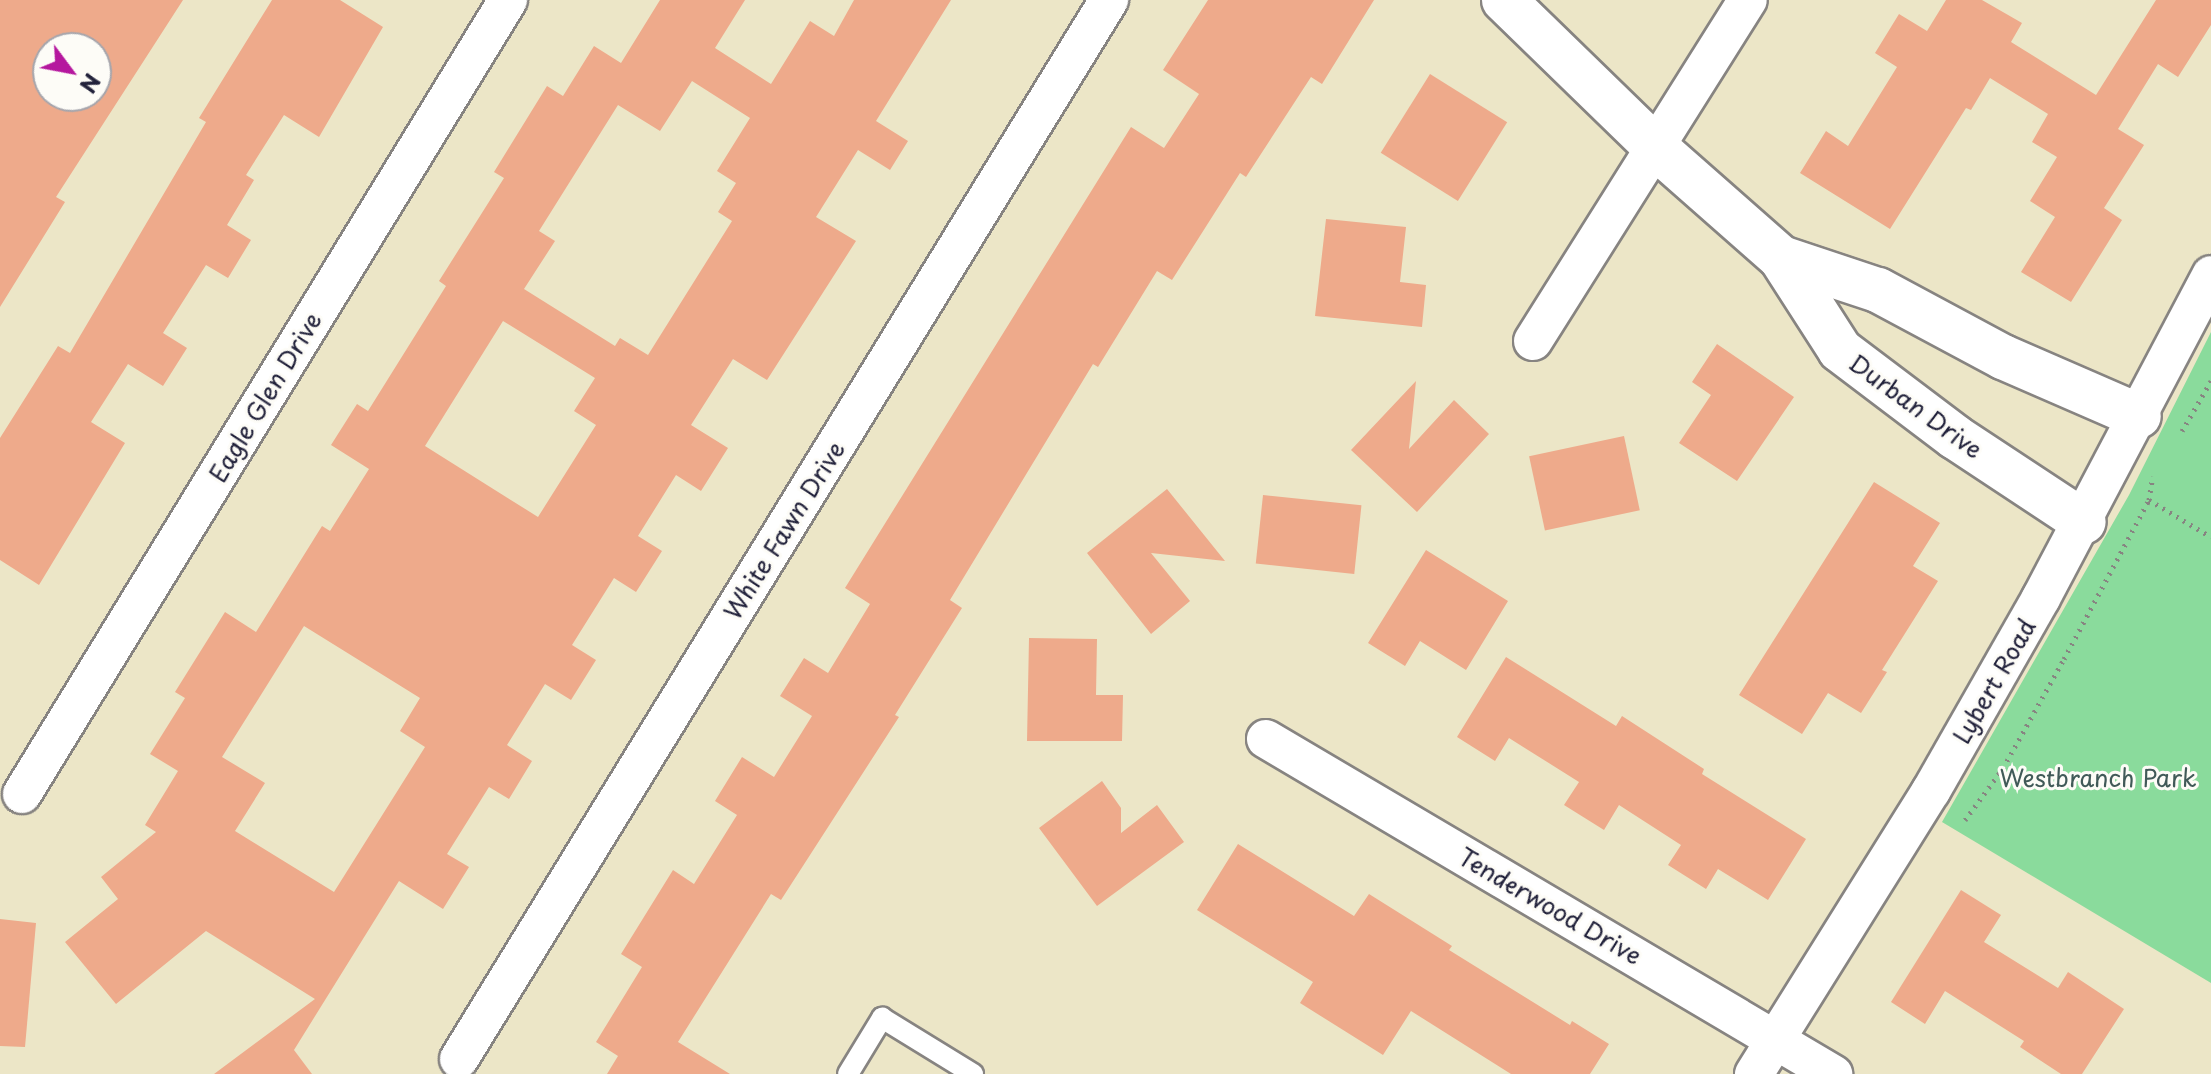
<!DOCTYPE html>
<style>
body{margin:0}
#map{position:relative;width:2211px;height:1074px;overflow:hidden;background:#ece6c7;font-family:"Playpen Sans",sans-serif}
div>[style]{position:absolute}
.green>*{inset:0;background:#8adb9c}
.building>*{inset:0;background:#eeaa8b;transform-origin:0 0}
.path>*{height:5px;margin-top:-2.5px;transform-origin:0;background:repeating-linear-gradient(90deg,#878481 0 2px,transparent 0 8px)}
.roads{filter:drop-shadow(2px 0 #878481) drop-shadow(-2px 0 #878481) drop-shadow(0 2px #878481) drop-shadow(0 -2px #878481)}
.service>*{height:20px;margin:-10px;padding:0 10px;transform-origin:10px;border-radius:10px;background:#fff}
.minor>*{height:38px;margin:-19px;padding:0 19px;transform-origin:19px;border-radius:19px;background:#fff}
.tertiary>*{height:44px;margin:-22px;padding:0 22px;transform-origin:22px;border-radius:22px;background:#fff}
span{translate:-50% -50%;white-space:nowrap;text-align:center;line-height:1.15;-webkit-text-stroke:6px #fdfcf7;paint-order:stroke}
.street-label{font-size:24px;color:#22223b}
.park-label{font-size:24px;color:#415a58}
.north{position:absolute;left:32px;top:32px;width:80px;height:80px;box-sizing:border-box;background:#fdfcf7;border:2px solid #a5a5ac;border-radius:50%;rotate:122deg;font-size:22px;font-weight:700;line-height:32px;text-align:center;color:#22223b}
.north::after{content:'';display:block;margin:auto;width:28px;height:36px;background:#b5179e;clip-path:polygon(50% 0,100% 100%,50% 72%,0 100%)}
</style>
<div id="map">
<div class="green">
<i style="clip-path:polygon(2211px 332px,2211px 983px,1942px 822px,2129px 495px)"></i>
</div>
<div class="building">
<i style="clip-path:polygon(evenodd,0 0,183px 0,56px 197px,65px 202px,0 307px,0 0,48px 48px,96px 48px,96px 96px,48px 96px,48px 48px)"></i>
<i style="clip-path:polygon(272px 0,340px 0,383px 27px,319px 137px,284px 115px,246px 175px,254px 180px,227px 225px,251px 240px,228px 278px,206px 265px,163px 333px,187px 348px,163px 386px,128px 364px,91px 422px,125px 443px,39px 585px,0 560px,0 438px,58px 346px,70px 353px,206px 122px,199px 118px)"></i>
<i style="clip-path:polygon(evenodd,660px 0,745px 0,715px 48px,771px 84px,810px 21px,834px 36px,854px 0,951px 0,876px 121px,908px 141px,890px 170px,858px 150px,816px 217px,856px 241px,767px 380px,733px 359px,691px 425px,728px 448px,701px 491px,676px 475px,638px 536px,662px 551px,636px 592px,614px 578px,572px 645px,596px 660px,571px 700px,545px 684px,507px 745px,532px 761px,509px 799px,489px 787px,447px 854px,469px 867px,443px 909px,399px 881px,294px 1050px,312px 1074px,214px 1074px,315px 999px,206px 931px,116px 1004px,65px 942px,118px 899px,101px 877px,156px 832px,145px 825px,178px 771px,150px 754px,185px 698px,175px 692px,225px 612px,256px 632px,322px 526px,330px 531px,369px 469px,331px 445px,357px 404px,368px 411px,446px 286px,439px 281px,504px 178px,494px 172px,547px 86px,563px 96px,594px 46px,621px 63px,660px 0,692px 81px,750px 118px,717px 171px,736px 183px,718px 212px,732px 221px,648px 355px,620px 338px,615px 346px,524px 289px,555px 241px,539px 231px,618px 105px,660px 131px,692px 81px,660px 0,503px 321px,595px 378px,574px 411px,596px 425px,538px 517px,425px 446px,503px 321px,660px 0,304px 626px,420px 698px,400px 731px,425px 747px,334px 892px,235px 831px,265px 783px,222px 757px,304px 626px)"></i>
<i style="clip-path:polygon(1208px 0,1374px 0,1322px 84px,1311px 77px,1246px 177px,1240px 173px,1172px 280px,1157px 271px,1098px 367px,1093px 364px,950px 600px,962px 608px,895px 715px,899px 717px,781px 900px,771px 894px,678px 1042px,730px 1074px,607px 1074px,618px 1056px,596px 1042px,642px 967px,621px 954px,673px 870px,694px 884px,737px 815px,715px 801px,742px 757px,774px 777px,812px 716px,780px 696px,804px 658px,828px 673px,870px 604px,845px 588px,1131px 127px,1164px 148px,1199px 94px,1163px 70px)"></i>
<i style="clip-path:polygon(1946px 0,1982px 0,2022px 23px,2011px 42px,2096px 95px,2156px 0,2211px 0,2211px 25px,2178px 77px,2158px 64px,2118px 129px,2144px 145px,2104px 208px,2122px 220px,2071px 302px,2021px 272px,2055px 217px,2030px 201px,2057px 157px,2032px 142px,2048px 114px,1990px 78px,1971px 110px,1966px 108px,1890px 229px,1800px 173px,1826px 131px,1848px 146px,1897px 67px,1875px 53px,1899px 14px,1927px 31px)"></i>
<i style="left:1430px;top:74px;width:91px;height:93px;rotate:32deg"></i>
<i style="clip-path:polygon(1326px 219px,1406px 227px,1400px 282px,1426px 285px,1422px 327px,1315px 316px)"></i>
<i style="clip-path:polygon(1717px 344px,1794px 397px,1737px 481px,1679px 443px,1711px 395px,1692px 382px)"></i>
<i style="clip-path:polygon(1416px 381px,1409px 449px,1454px 400px,1489px 434px,1417px 512px,1351px 450px)"></i>
<i style="left:1624px;top:436px;width:76px;height:97px;rotate:78deg"></i>
<i style="clip-path:polygon(1874px 482px,1940px 523px,1913px 566px,1938px 581px,1882px 670px,1887px 672px,1861px 713px,1828px 693px,1802px 734px,1739px 695px)"></i>
<i style="clip-path:polygon(1167px 489px,1225px 561px,1151px 553px,1190px 601px,1151px 634px,1087px 553px)"></i>
<i style="left:1263px;top:495px;width:99px;height:69px;rotate:6deg"></i>
<i style="clip-path:polygon(1426px 550px,1508px 601px,1466px 670px,1420px 641px,1405px 666px,1368px 643px)"></i>
<i style="clip-path:polygon(1029px 638px,1097px 639px,1096px 695px,1123px 695px,1122px 741px,1027px 741px)"></i>
<i style="clip-path:polygon(1506px 657px,1616px 726px,1622px 716px,1704px 769px,1702px 774px,1806px 839px,1768px 900px,1718px 869px,1706px 889px,1668px 865px,1681px 845px,1619px 805px,1604px 830px,1564px 805px,1579px 782px,1509px 738px,1495px 761px,1457px 737px)"></i>
<i style="clip-path:polygon(1102px 781px,1121px 808px,1121px 833px,1157px 805px,1184px 842px,1097px 906px,1039px 828px)"></i>
<i style="clip-path:polygon(1238px 844px,1354px 916px,1369px 894px,1452px 946px,1449px 950px,1570px 1025px,1572px 1021px,1609px 1044px,1590px 1074px,1511px 1074px,1411px 1011px,1383px 1055px,1300px 1003px,1313px 982px,1197px 910px)"></i>
<i style="clip-path:polygon(1961px 890px,2001px 915px,1984px 942px,2058px 988px,2068px 972px,2124px 1009px,2082px 1074px,2061px 1074px,2020px 1047px,2024px 1041px,1945px 991px,1925px 1024px,1891px 1002px)"></i>
<i style="clip-path:polygon(0 919px,36px 923px,25px 1047px,0 1046px)"></i>
</div>
<div class="path">
<i style="left:2182px;top:431px;width:58px;rotate:-59.9deg"></i>
<i style="left:2149px;top:500px;width:72px;rotate:30.8deg"></i>
<i style="left:1965px;top:820px;width:64px;rotate:-53.8deg"></i>
<i style="left:2003px;top:768px;width:125px;rotate:-60.8deg"></i>
<i style="left:2064px;top:659px;width:180px;rotate:-61.9deg"></i>
<i style="left:2149px;top:500px;width:24px;rotate:-81deg"></i>
</div>
<div class="roads">
<div class="service">
<i style="left:848px;top:1074px;width:66px;rotate:-58.7deg"></i>
<i style="left:882px;top:1018px;width:107px;rotate:31.6deg"></i>
</div>
<div class="minor">
<i style="left:1533px;top:341px;width:403px;rotate:-57.8deg"></i>
<i style="left:1266px;top:739px;width:659px;rotate:30.58deg"></i>
<i style="left:22px;top:794px;width:931px;rotate:-58.53deg"></i>
<i style="left:459px;top:1059px;width:1243px;rotate:-58.46deg"></i>
<i style="left:1754px;top:1074px;width:334px;rotate:-58deg"></i>
<i style="left:1931px;top:791px;width:222px;rotate:-60.3deg"></i>
<i style="left:2041px;top:598px;width:365px;rotate:-62.2deg"></i>
</div>
<div class="tertiary">
<i style="left:1504px;top:0;width:211px;rotate:44.2deg"></i>
<i style="left:1655px;top:147px;width:168px;rotate:41.4deg"></i>
<i style="left:1781px;top:258px;width:109px;rotate:57.3deg"></i>
<i style="left:1840px;top:350px;width:144px;rotate:37.1deg"></i>
<i style="left:1955px;top:437px;width:154px;rotate:33.4deg"></i>
<i style="left:1781px;top:258px;width:102px;rotate:18.3deg"></i>
<i style="left:1878px;top:290px;width:142px;rotate:28.2deg"></i>
<i style="left:2003px;top:357px;width:148px;rotate:23.5deg"></i>
</div>
</div>
<div class="street-label">
<span style="left:265px;top:397px;rotate:-59deg">Eagle Glen Drive</span>
<span style="left:1916px;top:406px;rotate:36deg">Durban Drive</span>
<span style="left:784px;top:530px;rotate:-58deg">White Fawn Drive</span>
<span style="left:1994px;top:681px;rotate:-60deg">Lybert Road</span>
<span style="left:1550px;top:906px;rotate:30deg">Tenderwood Drive</span>
</div>
<div class="park-label">
<span style="left:2098px;top:778px">Westbranch Park</span>
</div>
<div class="north">N</div>
</div>
